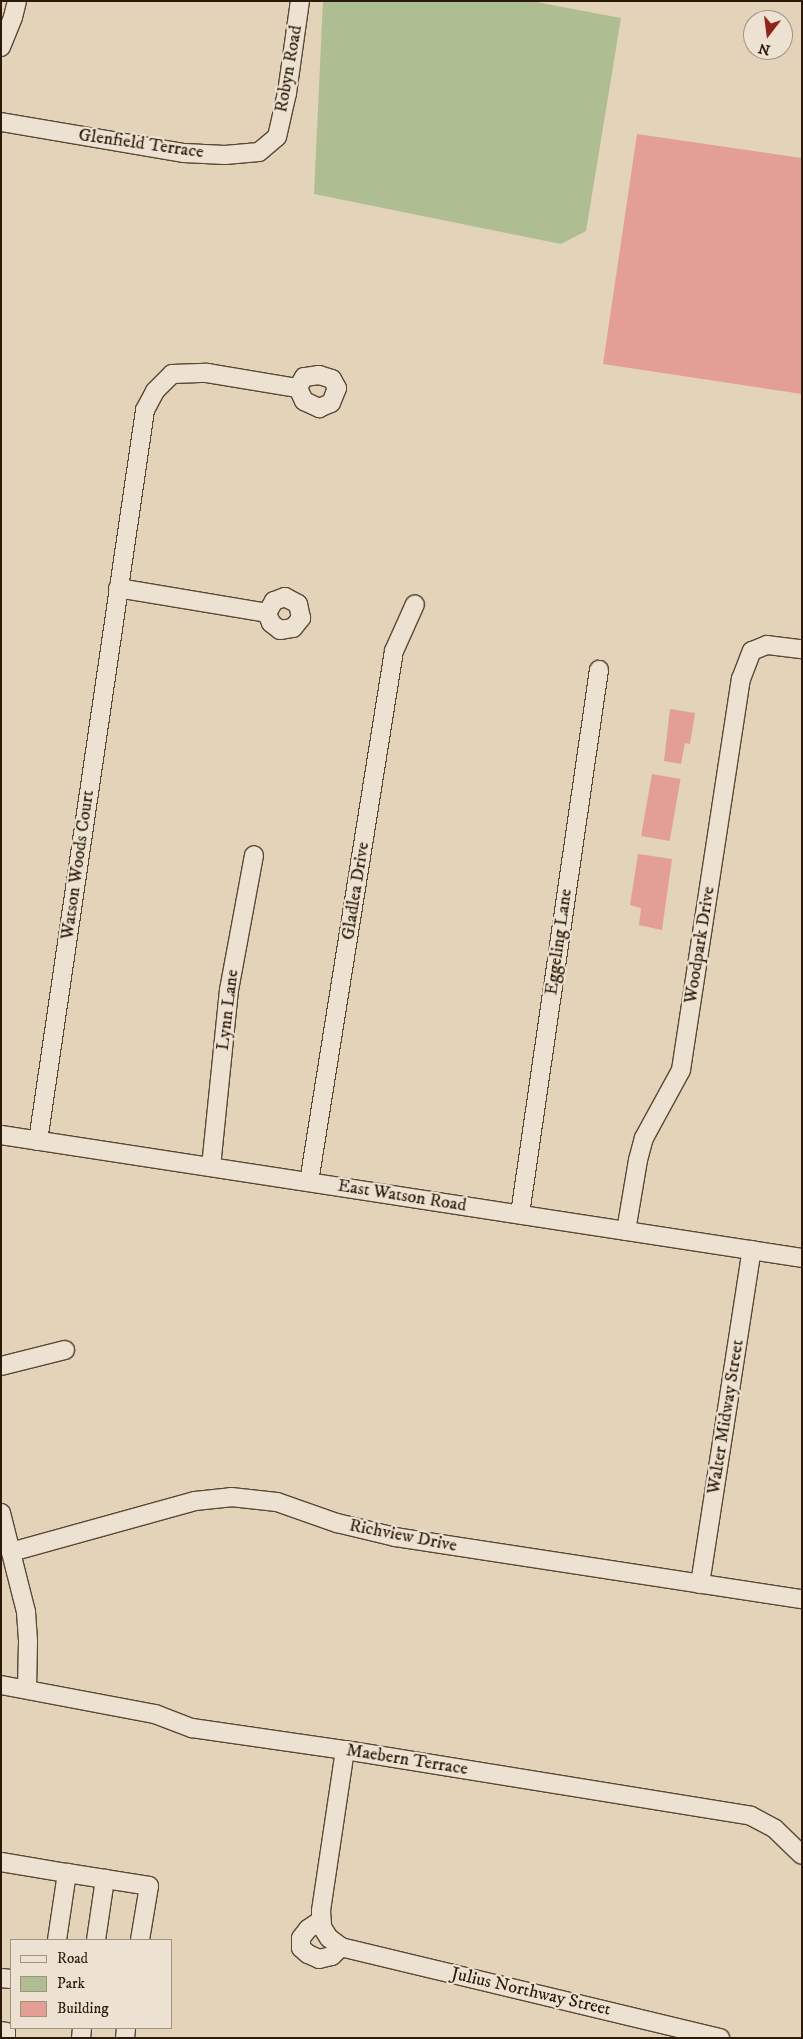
<!DOCTYPE html>
<style>
body{margin:0}
#map{position:relative;width:803px;height:2039px;overflow:hidden;background:#e3d3b9;font-family:"IM FELL DW Pica",serif}
div>[style]{position:absolute}
.green>*{inset:0;background:#afbe92}
.building>*{inset:0;background:#e49f95;transform-origin:0 0}
.roads{filter:drop-shadow(1px 0 #5a4834) drop-shadow(-1px 0 #5a4834) drop-shadow(0 1px #5a4834) drop-shadow(0 -1px #5a4834)}
.minor>*{height:18px;margin:-9px;padding:0 9px;transform-origin:9px;border-radius:9px;background:#ede2d2}
span{translate:-50% -50%;white-space:nowrap;text-align:center;line-height:1.15;-webkit-text-stroke:4.5px #ede2d2;paint-order:stroke}
.street-label{font-size:18px;color:#2c1a08}
.frame{position:absolute;inset:0;border:2px solid #2c1a08;pointer-events:none}
.legend{position:absolute;left:10px;top:1939px;width:162px;height:90px;box-sizing:border-box;background:#ede2d2;border:1px solid #a09281;margin:0;padding:6px 9px;list-style:none;font-size:15px;color:#2c1a08}
.legend li{display:flex;align-items:center;gap:10px;height:25px}
.legend b{width:25px;border:1px solid #a09281}
.north{position:absolute;left:743px;top:10px;width:50px;height:50px;box-sizing:border-box;background:#ede2d2;border:1px solid #a09281;border-radius:50%;rotate:195deg;font-size:14px;font-weight:700;line-height:20px;text-align:center;color:#2c1a08}
.north::after{content:'';display:block;margin:auto;width:18px;height:22px;background:#8f2418;clip-path:polygon(50% 0,100% 100%,50% 72%,0 100%)}
</style>
<div id="map">
<div class="green">
<i style="clip-path:polygon(323px 1px,531px 1px,621px 18px,586px 231px,561px 244px,314px 194px)"></i>
</div>
<div class="building">
<i style="clip-path:polygon(637px 134px,802px 158px,802px 394px,603px 364px)"></i>
<i style="clip-path:polygon(670px 709px,695px 713px,690px 744px,685px 743px,681px 764px,664px 761px)"></i>
<i style="left:652px;top:774px;width:29px;height:63px;rotate:10deg"></i>
<i style="clip-path:polygon(638px 854px,672px 859px,662px 930px,639px 925px,641px 908px,630px 905px)"></i>
</div>
<div class="roads">
<div class="minor">
<i style="left:1px;top:47px;width:32px;rotate:-68deg"></i>
<i style="left:13px;top:17px;width:16px;rotate:-76deg"></i>
<i style="left:1px;top:122px;width:186px;rotate:9.6deg"></i>
<i style="left:184px;top:153px;width:41px;rotate:2.8deg"></i>
<i style="left:225px;top:155px;width:34px;rotate:-5deg"></i>
<i style="left:259px;top:152px;width:23px;rotate:-40deg"></i>
<i style="left:277px;top:137px;width:45px;rotate:-77.2deg"></i>
<i style="left:287px;top:93px;width:93px;rotate:-82deg"></i>
<i style="left:118px;top:588px;width:151px;rotate:9.5deg"></i>
<i style="left:267px;top:613px;width:11px;rotate:68deg"></i>
<i style="left:271px;top:623px;width:11px;rotate:38deg"></i>
<i style="left:280px;top:630px;width:13px;rotate:-9deg"></i>
<i style="left:293px;top:628px;width:13px;rotate:-51deg"></i>
<i style="left:301px;top:618px;width:14px;rotate:-102deg"></i>
<i style="left:298px;top:604px;width:15px;rotate:-152deg"></i>
<i style="left:285px;top:597px;width:12px;rotate:160deg"></i>
<i style="left:274px;top:601px;width:14px;rotate:120deg"></i>
<i style="left:1px;top:1135px;width:810px;rotate:8.73deg"></i>
<i style="left:38px;top:1141px;width:739px;rotate:-81.67deg"></i>
<i style="left:145px;top:410px;width:21px;rotate:-62deg"></i>
<i style="left:155px;top:391px;width:24px;rotate:-45deg"></i>
<i style="left:172px;top:374px;width:35px;rotate:-2deg"></i>
<i style="left:207px;top:373px;width:92px;rotate:9.4deg"></i>
<i style="left:298px;top:388px;width:14px;rotate:65deg"></i>
<i style="left:304px;top:401px;width:17px;rotate:25deg"></i>
<i style="left:319px;top:408px;width:13px;rotate:-23deg"></i>
<i style="left:331px;top:403px;width:16px;rotate:-68deg"></i>
<i style="left:337px;top:388px;width:10px;rotate:-119deg"></i>
<i style="left:332px;top:379px;width:14px;rotate:-163deg"></i>
<i style="left:319px;top:375px;width:15px;rotate:172deg"></i>
<i style="left:304px;top:377px;width:13px;rotate:119deg"></i>
<i style="left:211px;top:1167px;width:178px;rotate:-84.2deg"></i>
<i style="left:229px;top:990px;width:137px;rotate:-79.5deg"></i>
<i style="left:309px;top:1182px;width:538px;rotate:-80.91deg"></i>
<i style="left:394px;top:651px;width:51px;rotate:-65.9deg"></i>
<i style="left:520px;top:1214px;width:550px;rotate:-81.74deg"></i>
<i style="left:626px;top:1231px;width:72px;rotate:-80.4deg"></i>
<i style="left:638px;top:1160px;width:23px;rotate:-75deg"></i>
<i style="left:644px;top:1138px;width:77px;rotate:-61.4deg"></i>
<i style="left:681px;top:1070px;width:396px;rotate:-81.3deg"></i>
<i style="left:741px;top:679px;width:30px;rotate:-69deg"></i>
<i style="left:752px;top:651px;width:16px;rotate:-22deg"></i>
<i style="left:767px;top:645px;width:35px;rotate:7deg"></i>
<i style="left:1px;top:1366px;width:66px;rotate:-14deg"></i>
<i style="left:1px;top:1513px;width:102px;rotate:75.8deg"></i>
<i style="left:26px;top:1612px;width:30px;rotate:86deg"></i>
<i style="left:28px;top:1642px;width:47px;rotate:91.2deg"></i>
<i style="left:11px;top:1552px;width:191px;rotate:-15.5deg"></i>
<i style="left:195px;top:1501px;width:36px;rotate:-6deg"></i>
<i style="left:231px;top:1497px;width:46px;rotate:6.2deg"></i>
<i style="left:277px;top:1502px;width:64px;rotate:19.3deg"></i>
<i style="left:337px;top:1523px;width:60px;rotate:13.6deg"></i>
<i style="left:395px;top:1537px;width:412px;rotate:8.7deg"></i>
<i style="left:700px;top:1584px;width:338px;rotate:-81.2deg"></i>
<i style="left:1px;top:1685px;width:157px;rotate:10.7deg"></i>
<i style="left:155px;top:1714px;width:40px;rotate:21deg"></i>
<i style="left:192px;top:1728px;width:155px;rotate:8.2deg"></i>
<i style="left:345px;top:1750px;width:411px;rotate:9.2deg"></i>
<i style="left:751px;top:1816px;width:27px;rotate:28deg"></i>
<i style="left:775px;top:1829px;width:37px;rotate:44deg"></i>
<i style="left:345px;top:1750px;width:163px;rotate:98.5deg"></i>
<i style="left:321px;top:1911px;width:16px;rotate:86deg"></i>
<i style="left:322px;top:1927px;width:13px;rotate:58deg"></i>
<i style="left:329px;top:1938px;width:15px;rotate:37deg"></i>
<i style="left:341px;top:1947px;width:390px;rotate:13.5deg"></i>
<i style="left:1px;top:1862px;width:67px;rotate:9.5deg"></i>
<i style="left:321px;top:1920px;width:16px;rotate:145deg"></i>
<i style="left:308px;top:1929px;width:11px;rotate:128deg"></i>
<i style="left:301px;top:1938px;width:10px;rotate:90deg"></i>
<i style="left:301px;top:1948px;width:9px;rotate:41deg"></i>
<i style="left:308px;top:1954px;width:12px;rotate:24deg"></i>
<i style="left:319px;top:1959px;width:13px;rotate:-13deg"></i>
<i style="left:332px;top:1956px;width:13px;rotate:-45deg"></i>
<i style="left:57px;top:1940px;width:68px;rotate:-81.5deg"></i>
<i style="left:67px;top:1873px;width:83px;rotate:9deg"></i>
<i style="left:149px;top:1886px;width:55px;rotate:99.5deg"></i>
<i style="left:96px;top:1940px;width:62px;rotate:-81.6deg"></i>
<i style="left:1px;top:1978px;width:10px;rotate:6deg"></i>
<i style="left:1px;top:2031px;width:5px;rotate:11deg"></i>
<i style="left:6px;top:2032px;width:6px;rotate:90deg"></i>
<i style="left:81px;top:2038px;width:10px;rotate:-84deg"></i>
<i style="left:125px;top:2038px;width:10px;rotate:-84deg"></i>
</div>
</div>
<div class="street-label">
<span style="left:289px;top:69px;rotate:-80deg">Robyn Road</span>
<span style="left:141px;top:144px;rotate:8deg">Glenfield Terrace</span>
<span style="left:78px;top:865px;rotate:-82deg">Watson Woods Court</span>
<span style="left:356px;top:891px;rotate:-81deg">Gladlea Drive</span>
<span style="left:559px;top:942px;rotate:-82deg">Eggeling Lane</span>
<span style="left:700px;top:945px;rotate:-81deg">Woodpark Drive</span>
<span style="left:228px;top:1010px;rotate:-83deg">Lynn Lane</span>
<span style="left:402px;top:1196px;rotate:9deg">East Watson Road</span>
<span style="left:726px;top:1417px;rotate:-81deg">Walter Midway Street</span>
<span style="left:403px;top:1536px;rotate:11deg">Richview Drive</span>
<span style="left:407px;top:1760px;rotate:9deg">Maebern Terrace</span>
<span style="left:531px;top:1992px;rotate:13deg">Julius Northway Street</span>
</div>
<div class="frame"></div>
<ul class="legend">
<li><b style="height:6px;background:#ede2d2"></b>Road</li>
<li><b style="height:14px;background:#afbe92"></b>Park</li>
<li><b style="height:14px;background:#e49f95"></b>Building</li>
</ul>
<div class="north">N</div>
</div>
